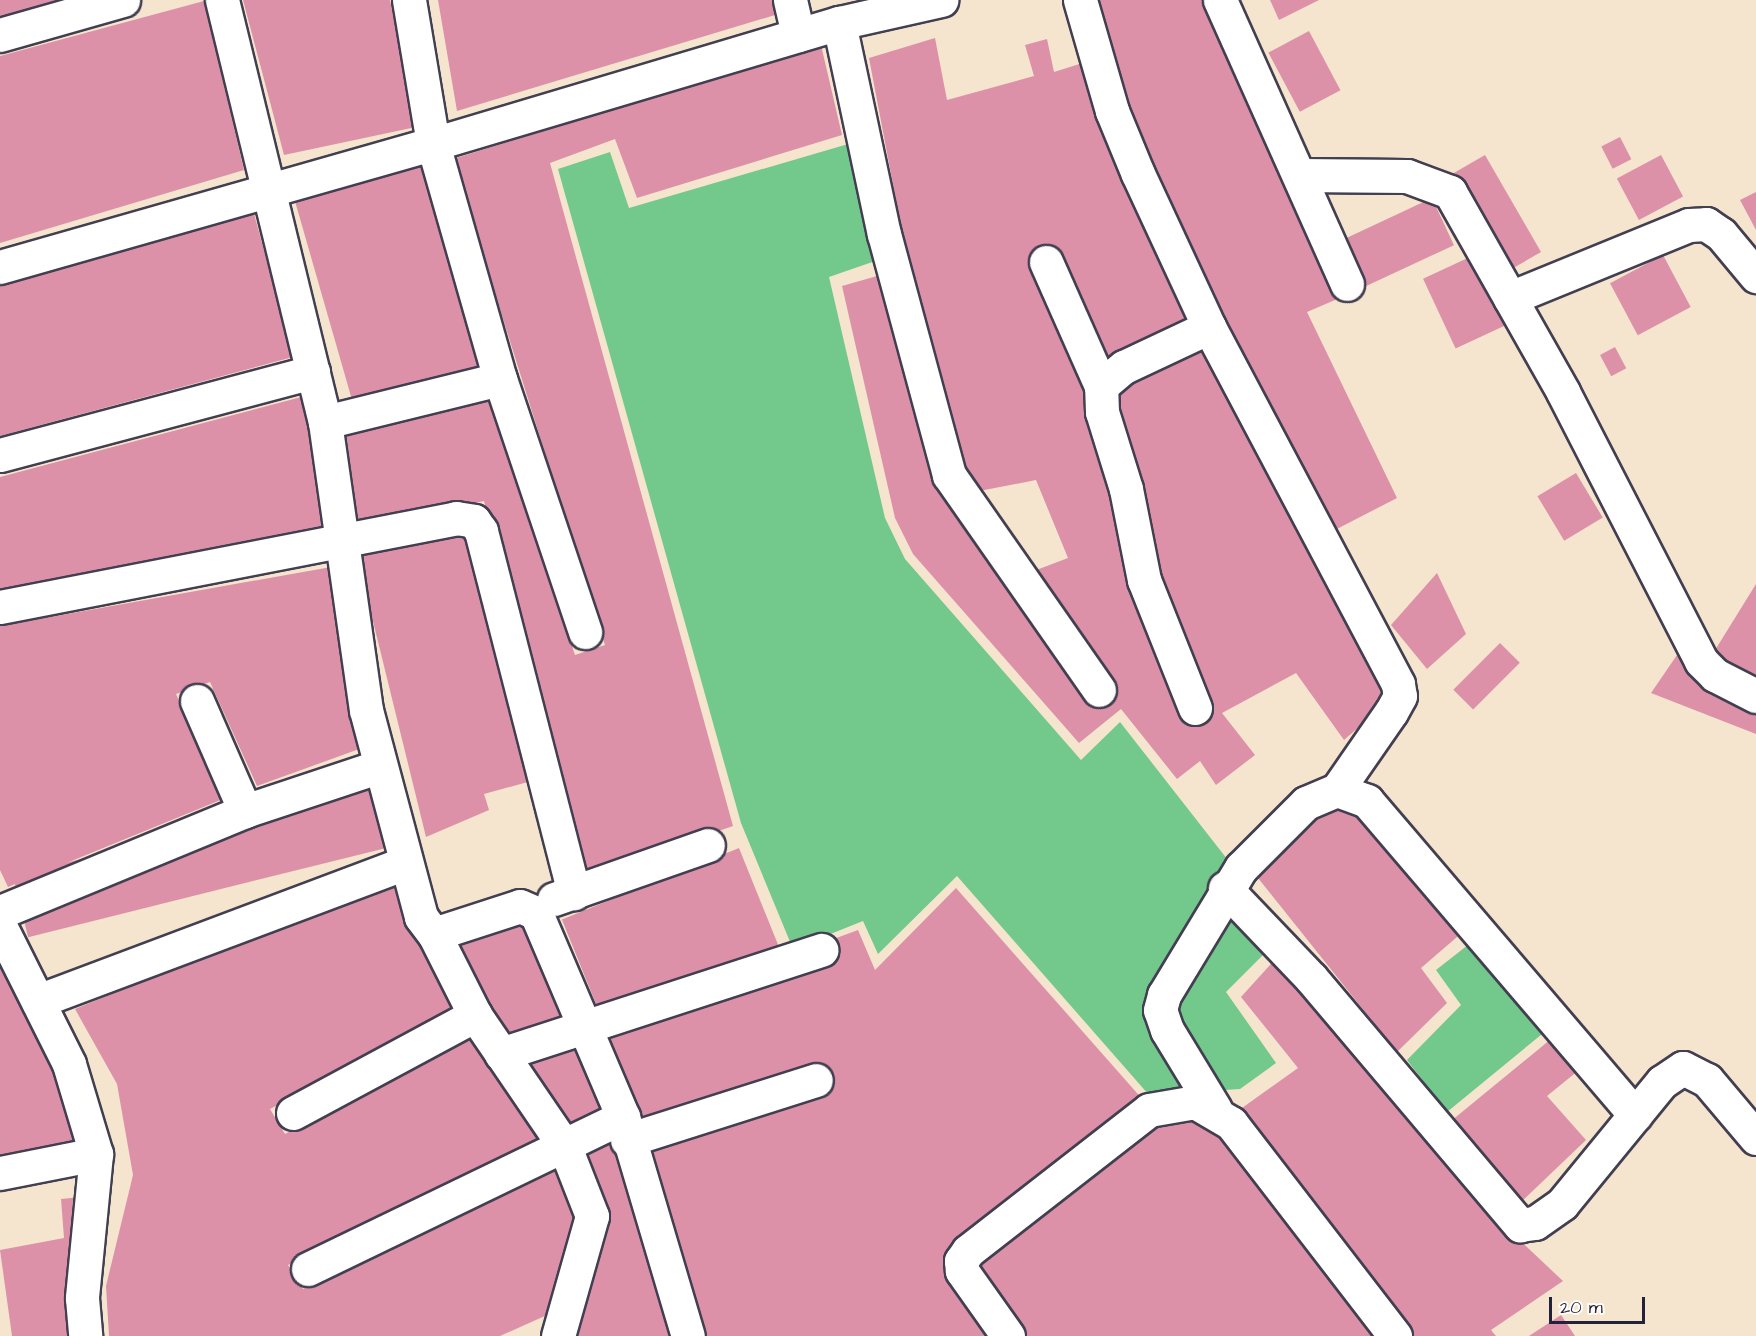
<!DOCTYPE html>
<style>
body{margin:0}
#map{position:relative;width:1756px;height:1336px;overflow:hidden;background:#f5e5ce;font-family:"Architects Daughter",sans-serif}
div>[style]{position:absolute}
.green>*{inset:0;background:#73c88c}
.building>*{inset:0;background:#dd91a9;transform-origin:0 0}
.roads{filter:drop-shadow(2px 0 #423f51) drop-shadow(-2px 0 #423f51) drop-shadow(0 2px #423f51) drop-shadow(0 -2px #423f51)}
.street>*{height:33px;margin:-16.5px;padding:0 16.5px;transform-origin:16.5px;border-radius:16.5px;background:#fff}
span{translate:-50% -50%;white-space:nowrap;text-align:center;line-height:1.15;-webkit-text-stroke:4.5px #fdfcf7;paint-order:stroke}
.scale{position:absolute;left:1549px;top:1297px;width:96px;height:27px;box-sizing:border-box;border:3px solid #22223b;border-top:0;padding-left:8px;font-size:18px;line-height:21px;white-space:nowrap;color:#22223b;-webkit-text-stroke:4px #fdfcf7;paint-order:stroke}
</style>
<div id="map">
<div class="green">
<i style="clip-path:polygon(855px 142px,881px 259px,829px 277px,885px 518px,905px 559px,1081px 760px,1120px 722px,1285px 933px,1226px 992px,1276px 1063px,1240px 1089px,1149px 1095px,957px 876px,878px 954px,863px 921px,793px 949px,741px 823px,558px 169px,610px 152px,629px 208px)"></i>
<i style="clip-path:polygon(1473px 941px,1547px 1030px,1447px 1112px,1407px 1060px,1461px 1005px,1436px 970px)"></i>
</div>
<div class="building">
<i style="clip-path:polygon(0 0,63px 0,63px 1px,0 19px)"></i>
<i style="clip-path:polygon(243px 0,390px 0,416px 127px,284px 155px)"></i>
<i style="clip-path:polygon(438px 0,772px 0,775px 15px,457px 111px)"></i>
<i style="clip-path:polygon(1099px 0,1210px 0,1342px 297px,1307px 312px,1397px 498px,1331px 532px,1223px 321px,1126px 109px)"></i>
<i style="clip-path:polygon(1270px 0,1319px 0,1279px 20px)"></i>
<i style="clip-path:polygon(204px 1px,244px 170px,0 243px,0 56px)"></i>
<i style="left:1309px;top:31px;width:67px;height:46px;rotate:62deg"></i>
<i style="clip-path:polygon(935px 38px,947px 100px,1034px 76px,1025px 45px,1047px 39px,1054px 72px,1089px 61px,1197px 323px,1102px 367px,1156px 581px,1112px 402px,1113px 386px,1206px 339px,1387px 684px,1384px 705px,1344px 740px,1296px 673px,1222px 713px,1255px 755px,1216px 785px,1200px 761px,1177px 779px,1121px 709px,1079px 743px,913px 554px,895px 518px,842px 286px,884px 274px,942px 479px,1031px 572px,1068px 558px,1036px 480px,969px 493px,907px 258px,869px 58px)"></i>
<i style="clip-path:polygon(821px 45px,842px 135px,637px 198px,615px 139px,550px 163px,733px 826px,584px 878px,484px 501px,359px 529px,346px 434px,488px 399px,575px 655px,605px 645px,453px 159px)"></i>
<i style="left:1620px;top:137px;width:25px;height:21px;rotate:63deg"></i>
<i style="left:1485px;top:155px;width:112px;height:40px;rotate:60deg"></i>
<i style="left:1661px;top:155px;width:47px;height:50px;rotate:62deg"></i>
<i style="left:423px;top:165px;width:210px;height:133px;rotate:74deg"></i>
<i style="clip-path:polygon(1756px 192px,1756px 230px,1740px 200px)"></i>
<i style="left:1432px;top:198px;width:52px;height:98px;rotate:65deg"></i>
<i style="clip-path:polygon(253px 210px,293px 357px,0 436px,0 284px)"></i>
<i style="left:1663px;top:255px;width:59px;height:60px;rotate:62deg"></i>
<i style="left:1472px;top:256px;width:77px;height:54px;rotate:65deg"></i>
<i style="left:1615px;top:347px;width:24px;height:17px;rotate:62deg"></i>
<i style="clip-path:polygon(305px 396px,326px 525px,0 589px,0 477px)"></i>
<i style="left:1576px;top:473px;width:52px;height:45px;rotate:59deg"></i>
<i style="clip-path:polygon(471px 529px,535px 780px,484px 794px,489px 810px,426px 837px,356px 552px)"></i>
<i style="clip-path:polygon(331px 567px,362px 748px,257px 786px,210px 682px,176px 694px,223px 799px,8px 887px,0 870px,0 626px)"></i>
<i style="clip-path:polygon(1437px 573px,1466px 634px,1427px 669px,1391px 625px)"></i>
<i style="clip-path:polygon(1756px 584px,1756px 676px,1712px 655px)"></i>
<i style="left:1500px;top:643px;width:28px;height:66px;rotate:45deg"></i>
<i style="clip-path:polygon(1677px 655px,1707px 686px,1756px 707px,1756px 734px,1651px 693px)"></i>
<i style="left:370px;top:787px;width:63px;height:368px;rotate:76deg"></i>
<i style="clip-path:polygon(1320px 805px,1357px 805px,1464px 931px,1421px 968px,1447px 1003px,1397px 1052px,1254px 873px)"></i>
<i style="left:739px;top:848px;width:110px;height:191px;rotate:68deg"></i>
<i style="clip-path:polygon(399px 878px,460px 1010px,270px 1109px,285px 1134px,476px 1031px,547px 1142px,288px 1265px,303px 1289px,558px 1165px,575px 1216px,547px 1315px,500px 1336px,109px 1336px,106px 1286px,133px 1175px,117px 1084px,75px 1009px)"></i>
<i style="clip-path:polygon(956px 888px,1144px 1101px,943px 1258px,999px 1336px,699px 1336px,641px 1148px,834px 1084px,825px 1066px,642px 1125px,606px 1035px,841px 954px,831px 940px,858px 930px,875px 970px)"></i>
<i style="clip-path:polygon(525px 918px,574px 1024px,505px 1043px,450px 941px)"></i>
<i style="clip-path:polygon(0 954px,59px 1074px,80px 1140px,0 1156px)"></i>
<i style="clip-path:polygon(1279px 955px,1512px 1233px,1563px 1281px,1491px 1330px,1496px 1336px,1408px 1336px,1235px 1113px,1298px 1068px,1241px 997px)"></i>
<i style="clip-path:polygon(583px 1039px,616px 1114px,569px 1139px,513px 1056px)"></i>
<i style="clip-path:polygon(1551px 1039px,1579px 1070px,1547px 1096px,1586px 1140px,1520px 1203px,1451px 1121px)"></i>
<i style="clip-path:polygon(1207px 1114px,1385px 1336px,1023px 1336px,974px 1266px,1152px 1119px)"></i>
<i style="clip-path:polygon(617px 1128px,681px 1336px,566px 1336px,601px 1215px,574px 1150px)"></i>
<i style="clip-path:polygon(82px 1197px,77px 1336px,12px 1336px,0 1250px,64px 1238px,61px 1199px)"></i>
<i style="clip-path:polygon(1561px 1315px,1575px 1336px,1529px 1336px)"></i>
</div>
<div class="roads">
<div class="street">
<i style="left:222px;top:0;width:434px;rotate:76.3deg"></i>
<i style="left:325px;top:422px;width:291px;rotate:81.9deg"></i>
<i style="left:366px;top:710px;width:214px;rotate:75.1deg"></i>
<i style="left:421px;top:917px;width:21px;rotate:53deg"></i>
<i style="left:434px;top:934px;width:90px;rotate:-18deg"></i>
<i style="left:520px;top:906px;width:17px;rotate:24deg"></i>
<i style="left:536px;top:913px;width:222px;rotate:66.9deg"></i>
<i style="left:623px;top:1117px;width:228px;rotate:73.5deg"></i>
<i style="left:409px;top:0;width:146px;rotate:80.5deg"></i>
<i style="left:433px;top:144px;width:424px;rotate:-16.6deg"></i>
<i style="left:839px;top:23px;width:105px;rotate:-12.7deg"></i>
<i style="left:790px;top:0;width:36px;rotate:77deg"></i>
<i style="left:1080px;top:0;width:116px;rotate:73.9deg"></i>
<i style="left:1112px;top:111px;width:68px;rotate:67.6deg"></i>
<i style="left:1138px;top:174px;width:169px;rotate:65.1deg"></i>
<i style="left:1209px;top:327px;width:404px;rotate:62.1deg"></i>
<i style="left:1398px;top:684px;width:12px;rotate:81deg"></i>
<i style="left:1400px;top:696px;width:18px;rotate:119deg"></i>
<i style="left:1391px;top:712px;width:95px;rotate:124.7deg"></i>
<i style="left:1220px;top:0;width:311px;rotate:65.9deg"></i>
<i style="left:839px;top:23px;width:216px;rotate:78deg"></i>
<i style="left:884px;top:234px;width:250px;rotate:74.9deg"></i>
<i style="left:949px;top:475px;width:262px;rotate:55.1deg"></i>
<i style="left:0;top:35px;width:128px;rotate:-15.9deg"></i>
<i style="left:1299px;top:175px;width:108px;rotate:0.5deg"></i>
<i style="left:1407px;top:176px;width:46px;rotate:20.4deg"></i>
<i style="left:1450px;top:192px;width:230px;rotate:60.5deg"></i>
<i style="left:1563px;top:392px;width:302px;rotate:62.8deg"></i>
<i style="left:1701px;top:661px;width:20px;rotate:45deg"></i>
<i style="left:1715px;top:675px;width:46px;rotate:27.1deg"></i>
<i style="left:1046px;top:262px;width:136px;rotate:66.1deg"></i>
<i style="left:0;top:267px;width:450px;rotate:-15.9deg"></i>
<i style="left:433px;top:144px;width:244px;rotate:74.1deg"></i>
<i style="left:1510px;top:298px;width:193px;rotate:-22.2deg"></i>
<i style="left:1689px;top:225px;width:17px;rotate:-3deg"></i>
<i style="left:1706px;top:224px;width:18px;rotate:34deg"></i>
<i style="left:1721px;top:234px;width:55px;rotate:50.2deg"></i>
<i style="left:325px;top:422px;width:180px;rotate:-13.8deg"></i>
<i style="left:500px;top:379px;width:267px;rotate:71.4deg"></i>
<i style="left:0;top:455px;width:324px;rotate:-14.9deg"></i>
<i style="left:0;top:607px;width:465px;rotate:-11deg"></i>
<i style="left:456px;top:518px;width:18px;rotate:9deg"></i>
<i style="left:474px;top:521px;width:12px;rotate:55deg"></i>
<i style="left:481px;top:531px;width:374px;rotate:75.6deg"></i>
<i style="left:197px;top:701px;width:120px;rotate:66.4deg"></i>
<i style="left:1195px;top:708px;width:138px;rotate:-111.7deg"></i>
<i style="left:1144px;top:580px;width:93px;rotate:-101.2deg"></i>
<i style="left:1126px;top:489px;width:81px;rotate:-107.3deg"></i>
<i style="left:1102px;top:412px;width:26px;rotate:-92deg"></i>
<i style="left:1101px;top:386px;width:30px;rotate:-40deg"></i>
<i style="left:1124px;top:367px;width:94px;rotate:-25.2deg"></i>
<i style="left:1225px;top:888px;width:124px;rotate:46.3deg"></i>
<i style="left:1311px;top:978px;width:324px;rotate:49.8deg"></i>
<i style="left:1520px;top:1225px;width:15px;rotate:-8deg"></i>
<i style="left:1535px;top:1223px;width:33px;rotate:-35deg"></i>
<i style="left:1562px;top:1204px;width:158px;rotate:-50.7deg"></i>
<i style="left:1662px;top:1082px;width:25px;rotate:-34deg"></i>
<i style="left:1683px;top:1068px;width:27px;rotate:27deg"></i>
<i style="left:1707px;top:1080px;width:76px;rotate:49.8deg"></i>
<i style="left:554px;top:899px;width:163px;rotate:-19.3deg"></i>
<i style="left:0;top:912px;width:265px;rotate:-22.4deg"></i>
<i style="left:245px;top:811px;width:142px;rotate:-18.4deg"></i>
<i style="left:0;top:926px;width:154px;rotate:63.4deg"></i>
<i style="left:69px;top:1064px;width:94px;rotate:73.3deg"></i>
<i style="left:96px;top:1154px;width:145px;rotate:95.6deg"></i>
<i style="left:82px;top:1298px;width:38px;rotate:85deg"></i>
<i style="left:38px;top:1001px;width:392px;rotate:-20.6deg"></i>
<i style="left:475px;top:1015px;width:160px;rotate:55.7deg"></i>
<i style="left:565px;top:1147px;width:74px;rotate:68.6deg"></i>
<i style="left:592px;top:1216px;width:125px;rotate:105.8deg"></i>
<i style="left:501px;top:1054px;width:337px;rotate:-18deg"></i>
<i style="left:1215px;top:1109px;width:92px;rotate:-121.3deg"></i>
<i style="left:1167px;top:1030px;width:21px;rotate:-109deg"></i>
<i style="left:1160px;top:1010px;width:16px;rotate:-75deg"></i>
<i style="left:1164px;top:995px;width:149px;rotate:-58.8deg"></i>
<i style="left:1241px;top:868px;width:92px;rotate:-45deg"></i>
<i style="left:1306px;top:803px;width:34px;rotate:-23deg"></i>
<i style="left:1337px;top:790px;width:32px;rotate:20deg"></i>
<i style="left:1367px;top:801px;width:413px;rotate:49.5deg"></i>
<i style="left:293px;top:1113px;width:207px;rotate:-28.3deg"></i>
<i style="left:475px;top:1015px;width:91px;rotate:-116.8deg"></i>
<i style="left:627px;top:1140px;width:198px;rotate:-17.6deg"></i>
<i style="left:0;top:1173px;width:98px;rotate:-11.2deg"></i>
<i style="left:308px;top:1269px;width:350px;rotate:-25.8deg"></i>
<i style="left:1008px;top:1336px;width:80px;rotate:-125.3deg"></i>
<i style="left:962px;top:1271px;width:10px;rotate:-96deg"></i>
<i style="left:961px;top:1261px;width:12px;rotate:-55deg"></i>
<i style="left:968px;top:1251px;width:229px;rotate:-37.9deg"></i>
<i style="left:1149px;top:1110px;width:47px;rotate:-9.9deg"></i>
<i style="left:1195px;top:1102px;width:42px;rotate:30.3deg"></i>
<i style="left:1231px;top:1123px;width:269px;rotate:52.4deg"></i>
</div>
</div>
<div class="scale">20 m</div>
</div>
